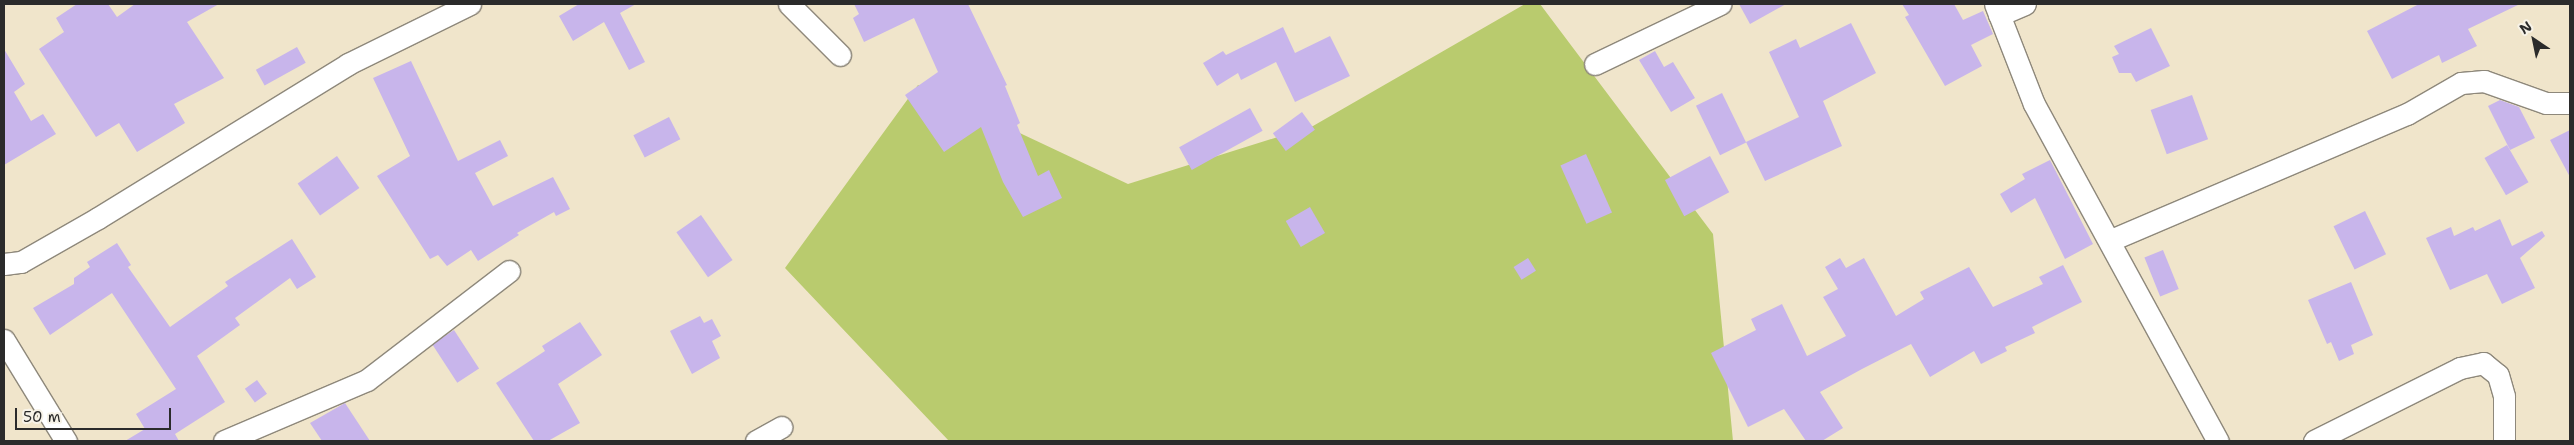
<!DOCTYPE html>
<style>
body{margin:0}
#map{position:relative;width:2574px;height:445px;overflow:hidden;background:#f0e5cb;font-family:"Shantell Sans",sans-serif}
div>[style]{position:absolute}
.green>*{inset:0;background:#b9cb6e}
.building>*{inset:0;background:#c8b5eb;transform-origin:0 0}
.roads{filter:drop-shadow(1px 0 #8e887b) drop-shadow(-1px 0 #8e887b) drop-shadow(0 1px #8e887b) drop-shadow(0 -1px #8e887b)}
.minor>*{height:21px;margin:-10.5px;padding:0 10.5px;transform-origin:10.5px;border-radius:10.5px;background:#fff}
span{translate:-50% -50%;white-space:nowrap;text-align:center;line-height:1.15;-webkit-text-stroke:4px #f7f3e8;paint-order:stroke}
.frame{position:absolute;inset:0;border:5px solid #2b2b2b;pointer-events:none}
.north{position:absolute;left:2509px;top:15px;width:50px;height:50px;-webkit-text-stroke:4px #f7f3e8;paint-order:stroke;rotate:326deg;font-size:14px;font-weight:700;line-height:20px;text-align:center;color:#2b2b2b}
.north::after{content:'';display:block;margin:auto;width:18px;height:22px;background:#2b2b2b;clip-path:polygon(50% 0,100% 100%,50% 72%,0 100%)}
.scale{position:absolute;left:15px;top:408px;width:156px;height:22px;box-sizing:border-box;border:2px solid #2b2b2b;border-top:0;padding-left:6px;font-size:15px;line-height:18px;white-space:nowrap;color:#2b2b2b;-webkit-text-stroke:4px #f7f3e8;paint-order:stroke}
</style>
<div id="map">
<div class="green">
<i style="clip-path:polygon(1525px 4px,1540px 4px,1713px 234px,1733px 441px,949px 441px,785px 268px,918px 85px,1128px 184px,1313px 126px)"></i>
</div>
<div class="building">
<i style="clip-path:polygon(77px 4px,108px 4px,117px 17px,135px 4px,219px 4px,187px 22px,224px 78px,174px 104px,185px 123px,137px 152px,119px 123px,96px 137px,39px 49px,64px 32px,56px 18px)"></i>
<i style="clip-path:polygon(579px 4px,636px 4px,620px 13px,645px 62px,629px 70px,604px 22px,573px 41px,559px 16px)"></i>
<i style="clip-path:polygon(854px 4px,968px 4px,1007px 85px,1005px 86px,1020px 123px,1017px 125px,1038px 176px,1049px 170px,1062px 198px,1023px 217px,1003px 182px,981px 127px,944px 152px,905px 95px,938px 72px,914px 18px,864px 42px,853px 18px,859px 14px)"></i>
<i style="clip-path:polygon(1739px 4px,1786px 4px,1750px 24px)"></i>
<i style="clip-path:polygon(1902px 4px,1954px 4px,1963px 20px,1983px 11px,1993px 34px,1971px 45px,1982px 66px,1945px 86px,1905px 17px,1909px 15px)"></i>
<i style="clip-path:polygon(2419px 4px,2520px 4px,2468px 29px,2477px 46px,2442px 63px,2439px 55px,2392px 79px,2367px 31px)"></i>
<i style="clip-path:polygon(1851px 23px,1876px 73px,1823px 101px,1842px 146px,1765px 181px,1746px 142px,1799px 117px,1769px 52px,1796px 39px,1800px 48px)"></i>
<i style="clip-path:polygon(1283px 27px,1295px 53px,1330px 36px,1350px 76px,1295px 102px,1276px 62px,1241px 80px,1238px 73px,1217px 86px,1203px 63px,1223px 51px,1226px 55px)"></i>
<i style="clip-path:polygon(2151px 28px,2170px 66px,2136px 82px,2131px 73px,2119px 73px,2112px 57px,2119px 54px,2114px 46px)"></i>
<i style="left:297px;top:47px;width:18px;height:47px;rotate:61deg"></i>
<i style="clip-path:polygon(4px 49px,25px 84px,14px 92px,31px 121px,43px 114px,56px 134px,4px 165px)"></i>
<i style="clip-path:polygon(1655px 51px,1664px 67px,1673px 62px,1695px 98px,1671px 112px,1639px 60px)"></i>
<i style="clip-path:polygon(411px 61px,458px 161px,500px 140px,508px 156px,475px 173px,493px 206px,553px 177px,570px 209px,556px 216px,554px 212px,517px 233px,519px 235px,478px 261px,471px 250px,447px 266px,438px 255px,430px 259px,377px 176px,410px 156px,373px 78px)"></i>
<i style="left:1722px;top:93px;width:55px;height:29px;rotate:64deg"></i>
<i style="left:2192px;top:95px;width:47px;height:44px;rotate:70deg"></i>
<i style="clip-path:polygon(2500px 100px,2519px 107px,2535px 138px,2510px 150px,2488px 106px)"></i>
<i style="left:1250px;top:108px;width:26px;height:81px;rotate:61deg"></i>
<i style="left:1302px;top:112px;width:22px;height:36px;rotate:54deg"></i>
<i style="left:669px;top:117px;width:25px;height:40px;rotate:63deg"></i>
<i style="clip-path:polygon(2570px 130px,2570px 177px,2550px 140px)"></i>
<i style="left:2507px;top:145px;width:43px;height:26px;rotate:60deg"></i>
<i style="left:1586px;top:154px;width:64px;height:28px;rotate:66deg"></i>
<i style="left:337px;top:156px;width:39px;height:48px;rotate:55deg"></i>
<i style="left:1710px;top:156px;width:41px;height:51px;rotate:62deg"></i>
<i style="clip-path:polygon(2050px 160px,2093px 244px,2065px 259px,2035px 198px,2011px 213px,2000px 194px,2025px 179px,2022px 174px)"></i>
<i style="left:1310px;top:207px;width:30px;height:28px;rotate:60deg"></i>
<i style="left:2365px;top:211px;width:48px;height:35px;rotate:64deg"></i>
<i style="left:701px;top:215px;width:55px;height:30px;rotate:55deg"></i>
<i style="clip-path:polygon(2500px 219px,2512px 246px,2542px 231px,2545px 236px,2520px 258px,2535px 288px,2502px 304px,2487px 274px,2450px 290px,2426px 238px,2451px 227px,2454px 236px,2473px 227px,2475px 231px)"></i>
<i style="clip-path:polygon(292px 239px,316px 277px,297px 289px,290px 278px,235px 318px,240px 325px,197px 356px,225px 402px,175px 434px,179px 441px,125px 441px,145px 429px,136px 414px,176px 389px,112px 293px,50px 335px,33px 308px,74px 284px,74px 278px,90px 267px,87px 262px,117px 243px,131px 265px,128px 267px,170px 327px,228px 286px,225px 282px)"></i>
<i style="left:2163px;top:250px;width:42px;height:20px;rotate:68deg"></i>
<i style="left:1528px;top:258px;width:15px;height:17px;rotate:58deg"></i>
<i style="clip-path:polygon(1840px 258px,1846px 268px,1864px 258px,1896px 316px,1924px 299px,1920px 292px,1969px 267px,1993px 307px,2043px 284px,2039px 277px,2063px 265px,2082px 302px,2032px 327px,2035px 333px,2005px 347px,2007px 351px,1981px 364px,1974px 351px,1930px 377px,1911px 344px,1862px 369px,1820px 392px,1843px 428px,1822px 441px,1806px 441px,1784px 409px,1748px 427px,1711px 353px,1756px 330px,1751px 319px,1782px 304px,1807px 356px,1846px 336px,1823px 297px,1838px 289px,1825px 267px)"></i>
<i style="clip-path:polygon(2351px 282px,2373px 335px,2351px 345px,2354px 354px,2339px 361px,2331px 342px,2327px 344px,2308px 300px)"></i>
<i style="clip-path:polygon(700px 316px,704px 323px,712px 319px,721px 336px,712px 341px,720px 358px,692px 374px,670px 331px)"></i>
<i style="clip-path:polygon(580px 322px,602px 355px,558px 384px,580px 423px,548px 441px,534px 441px,496px 383px,545px 351px,542px 346px)"></i>
<i style="left:454px;top:330px;width:46px;height:26px;rotate:57deg"></i>
<i style="left:257px;top:380px;width:17px;height:15px;rotate:54deg"></i>
<i style="clip-path:polygon(345px 403px,370px 441px,322px 441px,310px 423px)"></i>
</div>
<div class="roads">
<div class="minor">
<i style="left:789px;top:4px;width:72px;rotate:45deg"></i>
<i style="left:1995px;top:4px;width:107px;rotate:68.7deg"></i>
<i style="left:2034px;top:104px;width:384px;rotate:61.4deg"></i>
<i style="left:1999px;top:15px;width:28px;rotate:-23deg"></i>
<i style="left:1595px;top:64px;width:139px;rotate:-25.6deg"></i>
<i style="left:2111px;top:240px;width:322px;rotate:-23.1deg"></i>
<i style="left:2407px;top:114px;width:62px;rotate:-29.9deg"></i>
<i style="left:2461px;top:83px;width:23px;rotate:-5deg"></i>
<i style="left:2484px;top:81px;width:66px;rotate:19.5deg"></i>
<i style="left:2546px;top:103px;width:24px"></i>
<i style="left:4px;top:264px;width:17px;rotate:-7deg"></i>
<i style="left:21px;top:262px;width:89px;rotate:-29.7deg"></i>
<i style="left:98px;top:218px;width:294px;rotate:-31.6deg"></i>
<i style="left:348px;top:64px;width:136px;rotate:-26.2deg"></i>
<i style="left:4px;top:340px;width:119px;rotate:58.5deg"></i>
<i style="left:224px;top:441px;width:155px;rotate:-23.1deg"></i>
<i style="left:367px;top:380px;width:179px;rotate:-37.5deg"></i>
<i style="left:756px;top:441px;width:29px;rotate:-29deg"></i>
<i style="left:2314px;top:441px;width:163px;rotate:-26.6deg"></i>
<i style="left:2460px;top:368px;width:24px;rotate:-12deg"></i>
<i style="left:2483px;top:363px;width:19px;rotate:39deg"></i>
<i style="left:2498px;top:375px;width:22px;rotate:74deg"></i>
<i style="left:2504px;top:396px;width:45px;rotate:90deg"></i>
</div>
</div>
<div class="frame"></div>
<div class="north">N</div>
<div class="scale">50 m</div>
</div>
